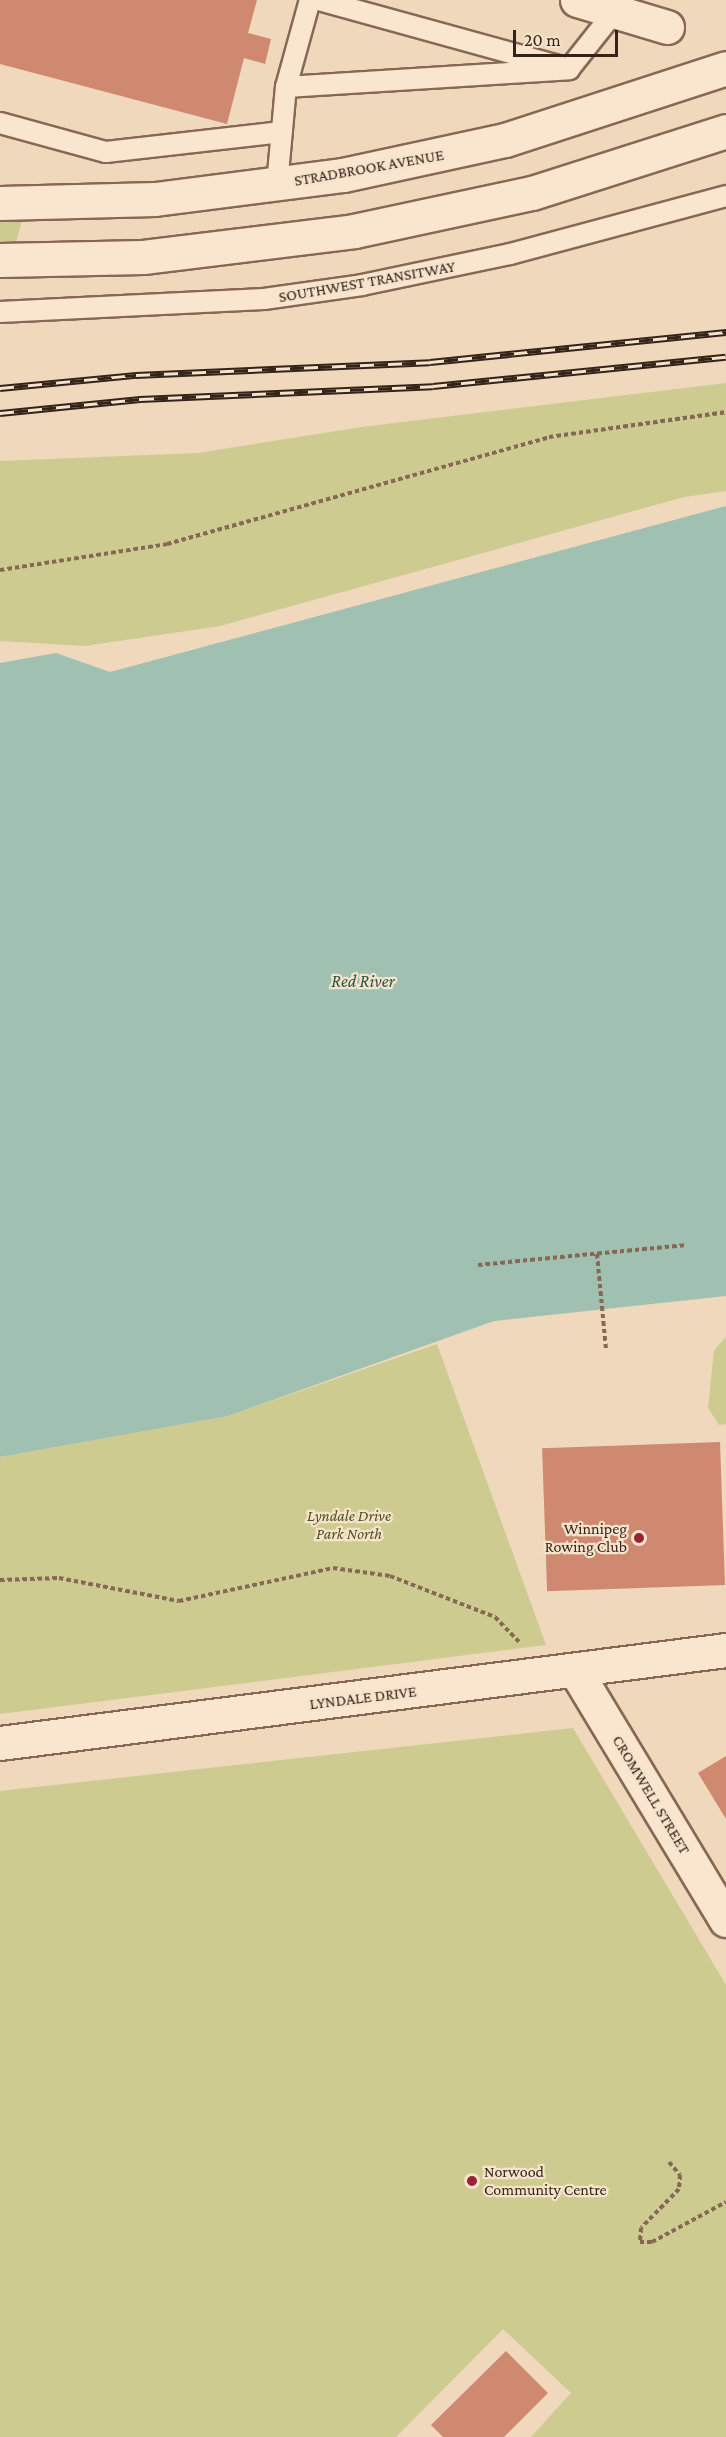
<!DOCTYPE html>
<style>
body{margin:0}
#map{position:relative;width:726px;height:2437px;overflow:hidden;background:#efd8bb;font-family:"Crimson Pro",serif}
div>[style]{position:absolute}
.green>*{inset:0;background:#cdcb90}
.water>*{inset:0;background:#a0c0b1}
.building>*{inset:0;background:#cf8970;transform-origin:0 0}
.path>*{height:4px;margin-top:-2px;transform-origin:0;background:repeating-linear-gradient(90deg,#866855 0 4.5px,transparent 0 7.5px)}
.roads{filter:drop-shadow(2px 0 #866855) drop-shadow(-2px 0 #866855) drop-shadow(0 2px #866855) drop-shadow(0 -2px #866855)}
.service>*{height:20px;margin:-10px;padding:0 10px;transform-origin:10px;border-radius:10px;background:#fae6ce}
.minor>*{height:33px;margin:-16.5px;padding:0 16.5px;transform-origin:16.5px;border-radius:16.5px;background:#fae6ce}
.tertiary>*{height:33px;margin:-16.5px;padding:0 16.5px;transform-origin:16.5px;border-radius:16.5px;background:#fae6ce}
.secondary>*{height:33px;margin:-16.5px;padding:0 16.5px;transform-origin:16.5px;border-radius:16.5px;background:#fae6ce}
.rail>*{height:7px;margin-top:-3.5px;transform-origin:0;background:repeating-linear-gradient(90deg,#f6e3cb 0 14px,#35231a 0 28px);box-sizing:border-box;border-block:2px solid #35231a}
.dots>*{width:16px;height:16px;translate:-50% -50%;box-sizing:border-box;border:3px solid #f6e3cb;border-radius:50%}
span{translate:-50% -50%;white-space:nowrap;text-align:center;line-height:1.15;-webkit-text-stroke:4.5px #f6e3cb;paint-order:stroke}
.street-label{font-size:16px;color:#35231a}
.park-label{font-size:16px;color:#4d5220;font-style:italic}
.poi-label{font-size:16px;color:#35231a}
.right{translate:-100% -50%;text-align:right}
.left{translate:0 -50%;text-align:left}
.water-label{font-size:18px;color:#29554c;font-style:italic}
.scale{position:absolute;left:513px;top:30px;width:105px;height:27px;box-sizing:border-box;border:3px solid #35231a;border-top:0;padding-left:8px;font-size:18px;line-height:21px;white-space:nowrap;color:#35231a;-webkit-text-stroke:4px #f6e3cb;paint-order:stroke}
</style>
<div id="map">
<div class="green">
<i style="clip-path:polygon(0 203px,26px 205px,11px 261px,0 260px)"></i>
<i style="clip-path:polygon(726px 383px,726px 491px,684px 497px,220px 626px,85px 646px,0 641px,0 461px,198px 453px,362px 427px)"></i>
<i style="clip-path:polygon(726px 1337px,726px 1424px,719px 1425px,708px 1408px,714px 1350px)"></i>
<i style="clip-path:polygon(437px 1344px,546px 1645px,0 1714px,0 1457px,228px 1416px)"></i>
<i style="clip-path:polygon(573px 1728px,726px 1985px,726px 2437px,531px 2437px,571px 2393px,503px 2329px,396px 2437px,0 2437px,0 1791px)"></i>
</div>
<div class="water">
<i style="clip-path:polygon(726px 506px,726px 1296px,494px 1321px,228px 1416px,0 1457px,0 663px,56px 653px,110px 672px)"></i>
</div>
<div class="building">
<i style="clip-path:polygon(0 0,257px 0,248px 33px,271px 39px,265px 64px,244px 58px,227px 124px,0 64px)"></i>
<i style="left:720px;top:1442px;width:143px;height:178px;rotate:88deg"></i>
<i style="clip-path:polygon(726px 1756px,726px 1819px,698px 1773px)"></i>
<i style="clip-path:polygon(506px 2351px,548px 2393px,504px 2437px,443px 2437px,431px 2425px)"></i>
</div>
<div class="path">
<i style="left:0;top:570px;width:169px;rotate:-8.8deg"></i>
<i style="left:167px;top:544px;width:397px;rotate:-15.6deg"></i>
<i style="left:549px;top:437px;width:179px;rotate:-8deg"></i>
<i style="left:597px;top:1254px;width:96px;rotate:84.6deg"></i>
<i style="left:478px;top:1265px;width:207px;rotate:-5.5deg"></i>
<i style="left:0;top:1580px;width:59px;rotate:-1.9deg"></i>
<i style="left:59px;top:1578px;width:122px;rotate:10.9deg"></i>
<i style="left:179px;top:1601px;width:157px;rotate:-12.1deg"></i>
<i style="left:333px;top:1568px;width:58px;rotate:8deg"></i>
<i style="left:390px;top:1576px;width:113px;rotate:21.3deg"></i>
<i style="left:495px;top:1617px;width:36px;rotate:46deg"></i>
<i style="left:669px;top:2162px;width:17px;rotate:50deg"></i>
<i style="left:680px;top:2175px;width:14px;rotate:94deg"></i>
<i style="left:679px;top:2189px;width:54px;rotate:134.3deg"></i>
<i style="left:641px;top:2228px;width:14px;rotate:94deg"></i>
<i style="left:640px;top:2242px;width:12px"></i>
<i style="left:652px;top:2242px;width:84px;rotate:-28.4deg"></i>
</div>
<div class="roads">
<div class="service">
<i style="left:569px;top:69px;width:74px;rotate:-51.6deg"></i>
<i style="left:286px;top:87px;width:284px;rotate:-3.6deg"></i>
<i style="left:569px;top:69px;width:260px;rotate:-164.6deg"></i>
<i style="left:0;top:123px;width:110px;rotate:15.3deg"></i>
<i style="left:106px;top:152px;width:177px;rotate:-6.5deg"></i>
<i style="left:277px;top:185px;width:98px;rotate:-84.8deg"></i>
<i style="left:286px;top:87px;width:90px;rotate:-74.6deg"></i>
<i style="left:0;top:312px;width:264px;rotate:-2.8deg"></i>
<i style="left:264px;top:299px;width:99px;rotate:-8.1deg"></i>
<i style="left:362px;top:285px;width:151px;rotate:-11.8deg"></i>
<i style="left:510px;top:254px;width:224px;rotate:-15deg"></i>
</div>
<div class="minor">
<i style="left:577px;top:0;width:94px;rotate:16.7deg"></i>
<i style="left:575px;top:1670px;width:292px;rotate:58.9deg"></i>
</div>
<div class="tertiary">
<i style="left:0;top:1743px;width:732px;rotate:-7.3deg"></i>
</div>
<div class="secondary">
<i style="left:0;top:203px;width:155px;rotate:-1.5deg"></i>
<i style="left:155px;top:199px;width:190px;rotate:-7.3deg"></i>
<i style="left:343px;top:175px;width:166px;rotate:-12.2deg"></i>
<i style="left:505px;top:140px;width:232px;rotate:-18deg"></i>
<i style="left:0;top:260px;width:143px;rotate:-1.2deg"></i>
<i style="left:143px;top:257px;width:213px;rotate:-7deg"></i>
<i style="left:354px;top:231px;width:182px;rotate:-12.1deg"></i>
<i style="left:532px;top:193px;width:204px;rotate:-17.7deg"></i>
</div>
</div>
<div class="rail">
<i style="left:0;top:388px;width:137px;rotate:-5.5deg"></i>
<i style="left:136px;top:375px;width:294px;rotate:-2.5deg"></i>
<i style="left:430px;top:362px;width:298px;rotate:-5.8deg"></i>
<i style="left:0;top:413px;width:141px;rotate:-5.7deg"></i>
<i style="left:140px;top:399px;width:293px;rotate:-2.5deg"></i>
<i style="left:433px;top:386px;width:294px;rotate:-5.7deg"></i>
</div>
<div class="dots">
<i style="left:639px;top:1538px;background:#972335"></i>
<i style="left:472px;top:2181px;background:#972335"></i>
</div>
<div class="street-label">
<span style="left:369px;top:168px;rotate:-10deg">STRADBROOK AVENUE</span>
<span style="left:367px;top:282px;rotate:-10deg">SOUTHWEST TRANSITWAY</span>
<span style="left:363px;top:1698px;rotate:-7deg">LYNDALE DRIVE</span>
<span style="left:651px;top:1795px;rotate:59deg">CROMWELL STREET</span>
</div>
<div class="park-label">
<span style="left:349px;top:1525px">Lyndale Drive<br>Park North</span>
</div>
<div class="poi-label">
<span class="right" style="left:627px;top:1538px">Winnipeg<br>Rowing Club</span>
<span class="left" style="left:484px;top:2181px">Norwood<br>Community Centre</span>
</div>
<div class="water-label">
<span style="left:363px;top:981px">Red River</span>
</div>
<div class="scale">20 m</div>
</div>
